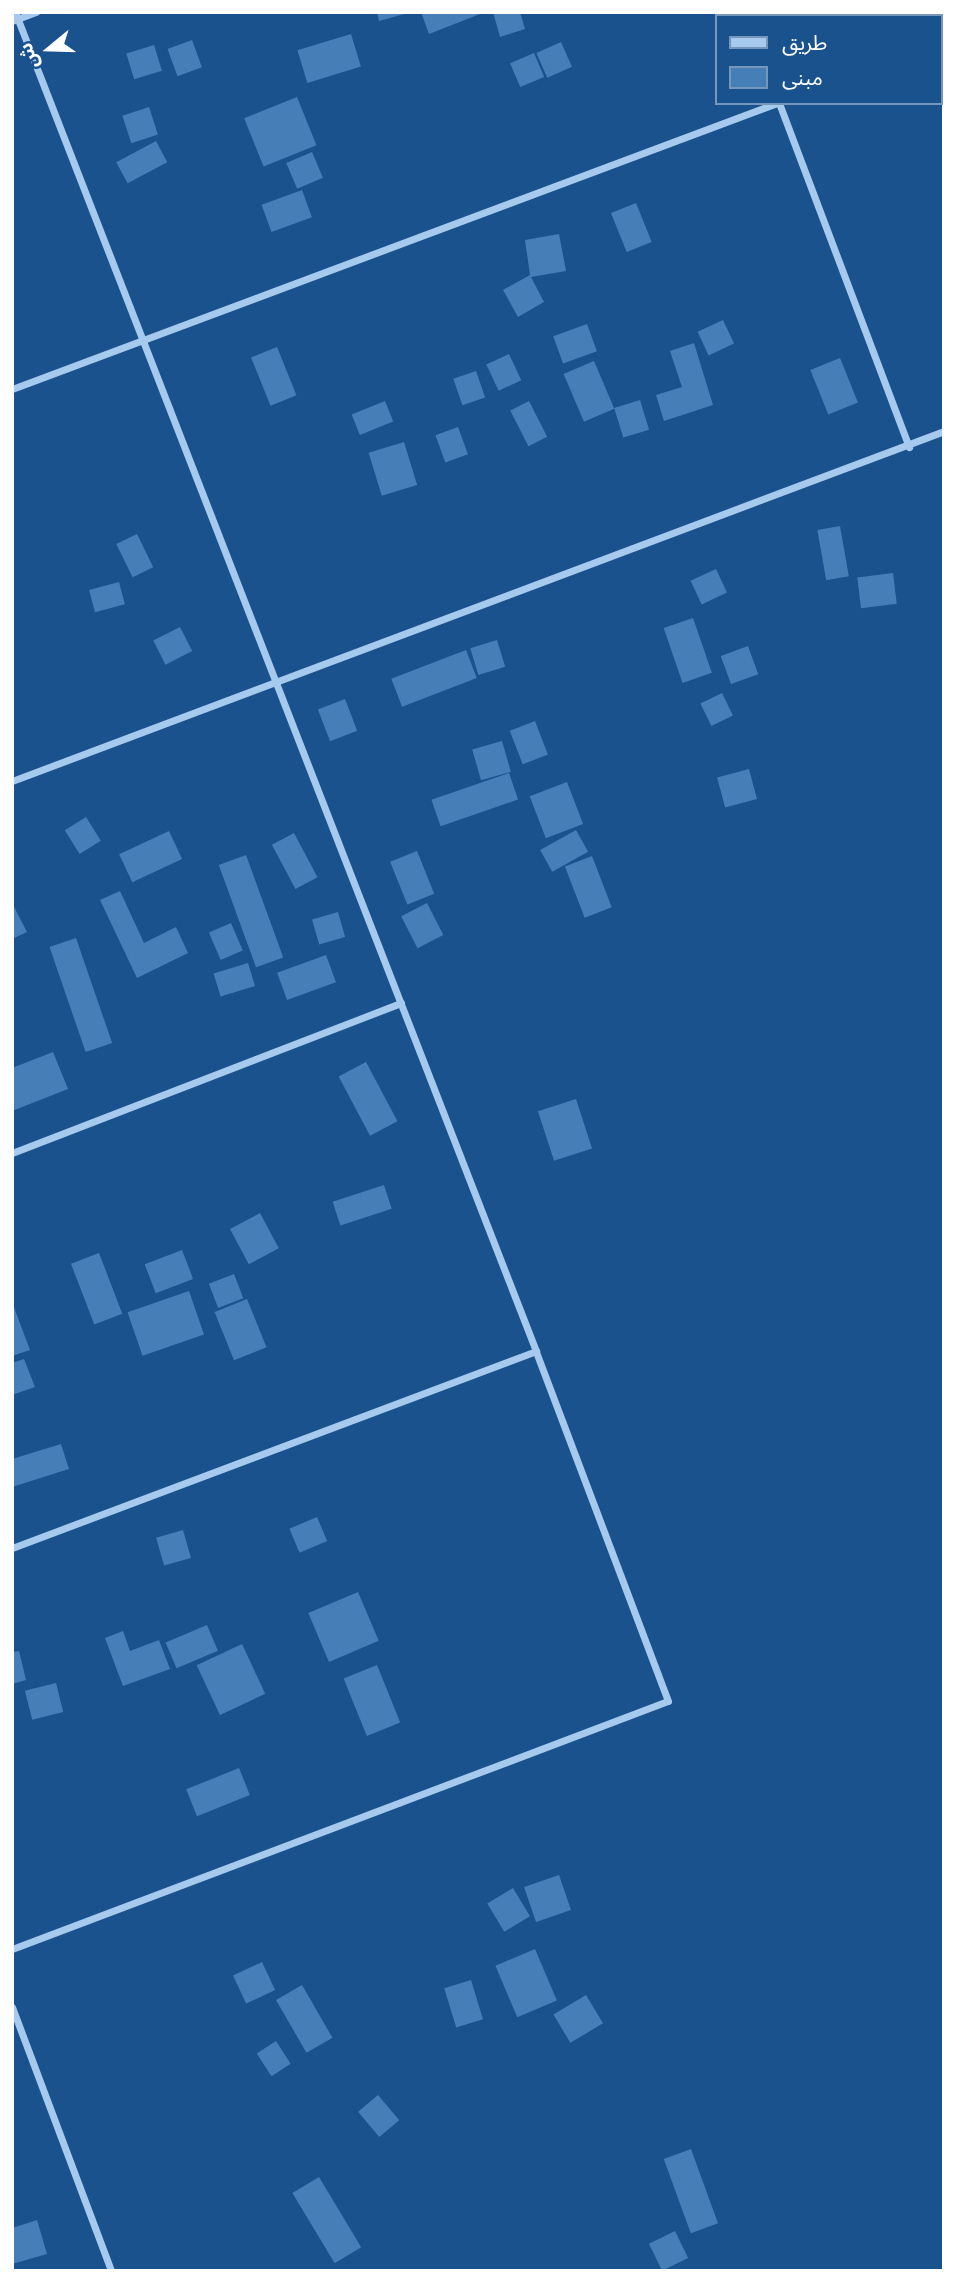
<!DOCTYPE html>
<meta charset="utf-8">
<style>
body{margin:0}
#map{position:relative;width:956px;height:2283px;overflow:hidden;background:#1a528d;font-family:Montserrat,"Noto Sans Arabic",sans-serif}
div>[style]{position:absolute}
.building>*{inset:0;background:#467eb7;transform-origin:0 0}
.minor>*{height:7px;margin:-3.5px;padding:0 3.5px;transform-origin:3.5px;border-radius:3.5px;background:#a6caee}
span{translate:-50% -50%;white-space:nowrap;text-align:center;line-height:1.15;-webkit-text-stroke:5px #1a528d;paint-order:stroke}
.frame{position:absolute;inset:0;border:14px solid #fff;pointer-events:none}
.legend{position:absolute;left:715px;top:14px;width:228px;height:91px;box-sizing:border-box;background:#1a528d;border:2px solid #7697bb;margin:0;padding:9px 12px;list-style:none;font-size:21px;color:#fff}
.legend li{display:flex;align-items:center;gap:14px;height:35px}
.legend b{width:35px;border:2px solid #7697bb}
.north{position:absolute;left:14px;top:14px;width:70px;height:70px;-webkit-text-stroke:5px #1a528d;paint-order:stroke;rotate:251deg;font-size:19px;font-weight:700;line-height:28px;text-align:center;color:#fff}
.north::after{content:'';display:block;margin:auto;width:24px;height:32px;background:#fff;clip-path:polygon(50% 0,100% 100%,50% 72%,0 100%)}
</style>
<div id="map">
<div class="building">
<i style="clip-path:polygon(377px 12px,408px 12px,408px 13px,379px 21px)"></i>
<i style="clip-path:polygon(421px 12px,485px 12px,429px 34px)"></i>
<i style="clip-path:polygon(493px 12px,520px 12px,525px 29px,500px 37px)"></i>
<i style="left:351px;top:34px;width:34px;height:56px;rotate:73deg"></i>
<i style="left:192px;top:40px;width:29px;height:26px;rotate:70deg"></i>
<i style="left:561px;top:42px;width:27px;height:27px;rotate:66deg"></i>
<i style="left:154px;top:45px;width:27px;height:29px;rotate:73deg"></i>
<i style="left:534px;top:53px;width:26px;height:26px;rotate:67deg"></i>
<i style="left:297px;top:97px;width:52px;height:57px;rotate:68deg"></i>
<i style="left:149px;top:107px;width:29px;height:28px;rotate:72deg"></i>
<i style="left:156px;top:141px;width:24px;height:45px;rotate:62deg"></i>
<i style="left:312px;top:152px;width:28px;height:28px;rotate:67deg"></i>
<i style="left:302px;top:190px;width:29px;height:43px;rotate:70deg"></i>
<i style="left:636px;top:203px;width:42px;height:27px;rotate:68deg"></i>
<i style="clip-path:polygon(559px 234px,566px 271px,531px 277px,544px 302px,518px 317px,503px 290px,530px 275px,525px 240px)"></i>
<i style="left:723px;top:320px;width:26px;height:28px;rotate:65deg"></i>
<i style="left:587px;top:324px;width:29px;height:36px;rotate:70deg"></i>
<i style="clip-path:polygon(694px 343px,713px 405px,664px 421px,656px 395px,682px 387px,670px 351px)"></i>
<i style="left:277px;top:347px;width:52px;height:28px;rotate:68deg"></i>
<i style="left:509px;top:354px;width:29px;height:25px;rotate:65deg"></i>
<i style="left:840px;top:358px;width:48px;height:32px;rotate:68deg"></i>
<i style="left:594px;top:361px;width:52px;height:33px;rotate:67deg"></i>
<i style="left:476px;top:371px;width:28px;height:24px;rotate:71deg"></i>
<i style="left:640px;top:400px;width:31px;height:27px;rotate:73deg"></i>
<i style="left:385px;top:401px;width:22px;height:36px;rotate:68deg"></i>
<i style="left:529px;top:401px;width:40px;height:21px;rotate:63deg"></i>
<i style="left:458px;top:427px;width:29px;height:24px;rotate:70deg"></i>
<i style="left:404px;top:442px;width:45px;height:37px;rotate:73deg"></i>
<i style="left:840px;top:526px;width:51px;height:23px;rotate:80deg"></i>
<i style="left:137px;top:534px;width:37px;height:23px;rotate:64deg"></i>
<i style="left:716px;top:569px;width:26px;height:28px;rotate:65deg"></i>
<i style="left:893px;top:573px;width:31px;height:36px;rotate:83deg"></i>
<i style="left:119px;top:582px;width:23px;height:31px;rotate:75deg"></i>
<i style="left:693px;top:618px;width:58px;height:31px;rotate:71deg"></i>
<i style="left:180px;top:627px;width:27px;height:30px;rotate:63deg"></i>
<i style="left:497px;top:640px;width:28px;height:28px;rotate:73deg"></i>
<i style="left:748px;top:646px;width:30px;height:29px;rotate:70deg"></i>
<i style="left:466px;top:650px;width:30px;height:80px;rotate:69deg"></i>
<i style="left:722px;top:693px;width:25px;height:24px;rotate:64deg"></i>
<i style="left:345px;top:699px;width:34px;height:29px;rotate:69deg"></i>
<i style="left:535px;top:721px;width:36px;height:27px;rotate:69deg"></i>
<i style="left:502px;top:741px;width:32px;height:31px;rotate:74deg"></i>
<i style="left:749px;top:769px;width:31px;height:33px;rotate:75deg"></i>
<i style="left:509px;top:773px;width:28px;height:82px;rotate:71deg"></i>
<i style="left:567px;top:782px;width:45px;height:40px;rotate:69deg"></i>
<i style="left:86px;top:817px;width:28px;height:25px;rotate:58deg"></i>
<i style="left:576px;top:830px;width:25px;height:41px;rotate:61deg"></i>
<i style="left:169px;top:831px;width:31px;height:55px;rotate:65deg"></i>
<i style="left:294px;top:833px;width:50px;height:25px;rotate:62deg"></i>
<i style="left:417px;top:851px;width:46px;height:29px;rotate:68deg"></i>
<i style="left:246px;top:855px;width:109px;height:29px;rotate:70deg"></i>
<i style="left:592px;top:856px;width:55px;height:29px;rotate:69deg"></i>
<i style="clip-path:polygon(120px 891px,144px 943px,176px 927px,188px 953px,137px 978px,100px 900px)"></i>
<i style="clip-path:polygon(12px 903px,27px 932px,12px 939px)"></i>
<i style="left:427px;top:903px;width:36px;height:29px;rotate:63deg"></i>
<i style="left:338px;top:912px;width:26px;height:27px;rotate:74deg"></i>
<i style="left:231px;top:923px;width:30px;height:24px;rotate:67deg"></i>
<i style="left:76px;top:938px;width:111px;height:28px;rotate:71deg"></i>
<i style="left:326px;top:955px;width:29px;height:52px;rotate:70deg"></i>
<i style="left:248px;top:963px;width:24px;height:36px;rotate:73deg"></i>
<i style="clip-path:polygon(53px 1052px,68px 1089px,12px 1111px,12px 1068px)"></i>
<i style="left:366px;top:1062px;width:67px;height:31px;rotate:62deg"></i>
<i style="left:576px;top:1099px;width:52px;height:40px;rotate:72deg"></i>
<i style="left:384px;top:1185px;width:25px;height:54px;rotate:72deg"></i>
<i style="left:260px;top:1213px;width:40px;height:34px;rotate:62deg"></i>
<i style="left:182px;top:1250px;width:31px;height:40px;rotate:69deg"></i>
<i style="left:99px;top:1253px;width:65px;height:30px;rotate:69deg"></i>
<i style="left:234px;top:1274px;width:26px;height:27px;rotate:69deg"></i>
<i style="left:189px;top:1291px;width:46px;height:65px;rotate:71deg"></i>
<i style="left:247px;top:1299px;width:52px;height:35px;rotate:68deg"></i>
<i style="clip-path:polygon(12px 1302px,30px 1350px,12px 1356px)"></i>
<i style="clip-path:polygon(24px 1359px,35px 1387px,12px 1395px,12px 1363px)"></i>
<i style="clip-path:polygon(61px 1444px,69px 1469px,12px 1487px,12px 1459px)"></i>
<i style="left:317px;top:1517px;width:26px;height:30px;rotate:67deg"></i>
<i style="left:183px;top:1530px;width:29px;height:28px;rotate:74deg"></i>
<i style="left:358px;top:1592px;width:53px;height:54px;rotate:67deg"></i>
<i style="left:207px;top:1625px;width:28px;height:45px;rotate:67deg"></i>
<i style="clip-path:polygon(123px 1631px,130px 1651px,159px 1640px,170px 1669px,123px 1686px,105px 1638px)"></i>
<i style="left:242px;top:1644px;width:55px;height:50px;rotate:65deg"></i>
<i style="clip-path:polygon(19px 1651px,26px 1680px,12px 1684px,12px 1652px)"></i>
<i style="left:377px;top:1665px;width:62px;height:36px;rotate:68deg"></i>
<i style="left:56px;top:1683px;width:30px;height:32px;rotate:76deg"></i>
<i style="left:239px;top:1768px;width:29px;height:57px;rotate:68deg"></i>
<i style="left:559px;top:1875px;width:37px;height:37px;rotate:71deg"></i>
<i style="left:513px;top:1888px;width:33px;height:30px;rotate:59deg"></i>
<i style="left:535px;top:1949px;width:56px;height:43px;rotate:67deg"></i>
<i style="left:262px;top:1962px;width:31px;height:32px;rotate:65deg"></i>
<i style="left:471px;top:1980px;width:41px;height:28px;rotate:73deg"></i>
<i style="left:302px;top:1985px;width:61px;height:30px;rotate:60deg"></i>
<i style="left:586px;top:1995px;width:33px;height:38px;rotate:59deg"></i>
<i style="left:276px;top:2041px;width:27px;height:23px;rotate:57deg"></i>
<i style="left:378px;top:2095px;width:33px;height:26px;rotate:50deg"></i>
<i style="left:691px;top:2149px;width:79px;height:29px;rotate:70deg"></i>
<i style="left:319px;top:2177px;width:82px;height:31px;rotate:59deg"></i>
<i style="clip-path:polygon(37px 2220px,47px 2254px,12px 2264px,12px 2228px)"></i>
<i style="left:675px;top:2231px;width:30px;height:29px;rotate:64deg"></i>
</div>
<div class="minor">
<i style="left:745px;top:12px;width:4px;rotate:76deg"></i>
<i style="left:12px;top:21px;width:26px;rotate:-21deg"></i>
<i style="left:940px;top:38px;width:4px;rotate:-27deg"></i>
<i style="left:779px;top:103px;width:368px;rotate:69.3deg"></i>
<i style="left:12px;top:389px;width:817px;rotate:-20.5deg"></i>
<i style="left:12px;top:781px;width:996px;rotate:-20.58deg"></i>
<i style="left:12px;top:1153px;width:417px;rotate:-21.1deg"></i>
<i style="left:12px;top:1548px;width:560px;rotate:-20.6deg"></i>
<i style="left:12px;top:1949px;width:701px;rotate:-20.71deg"></i>
<i style="left:668px;top:1701px;width:374px;rotate:-110.7deg"></i>
<i style="left:536px;top:1351px;width:1437px;rotate:-111.26deg"></i>
<i style="left:12px;top:2007px;width:282px;rotate:69.4deg"></i>
</div>
<div class="frame"></div>
<ul class="legend">
<li><b style="height:9px;background:#a6caee"></b>طريق</li>
<li><b style="height:19px;background:#467eb7"></b>مبنى</li>
</ul>
<div class="north">ش</div>
</div>
